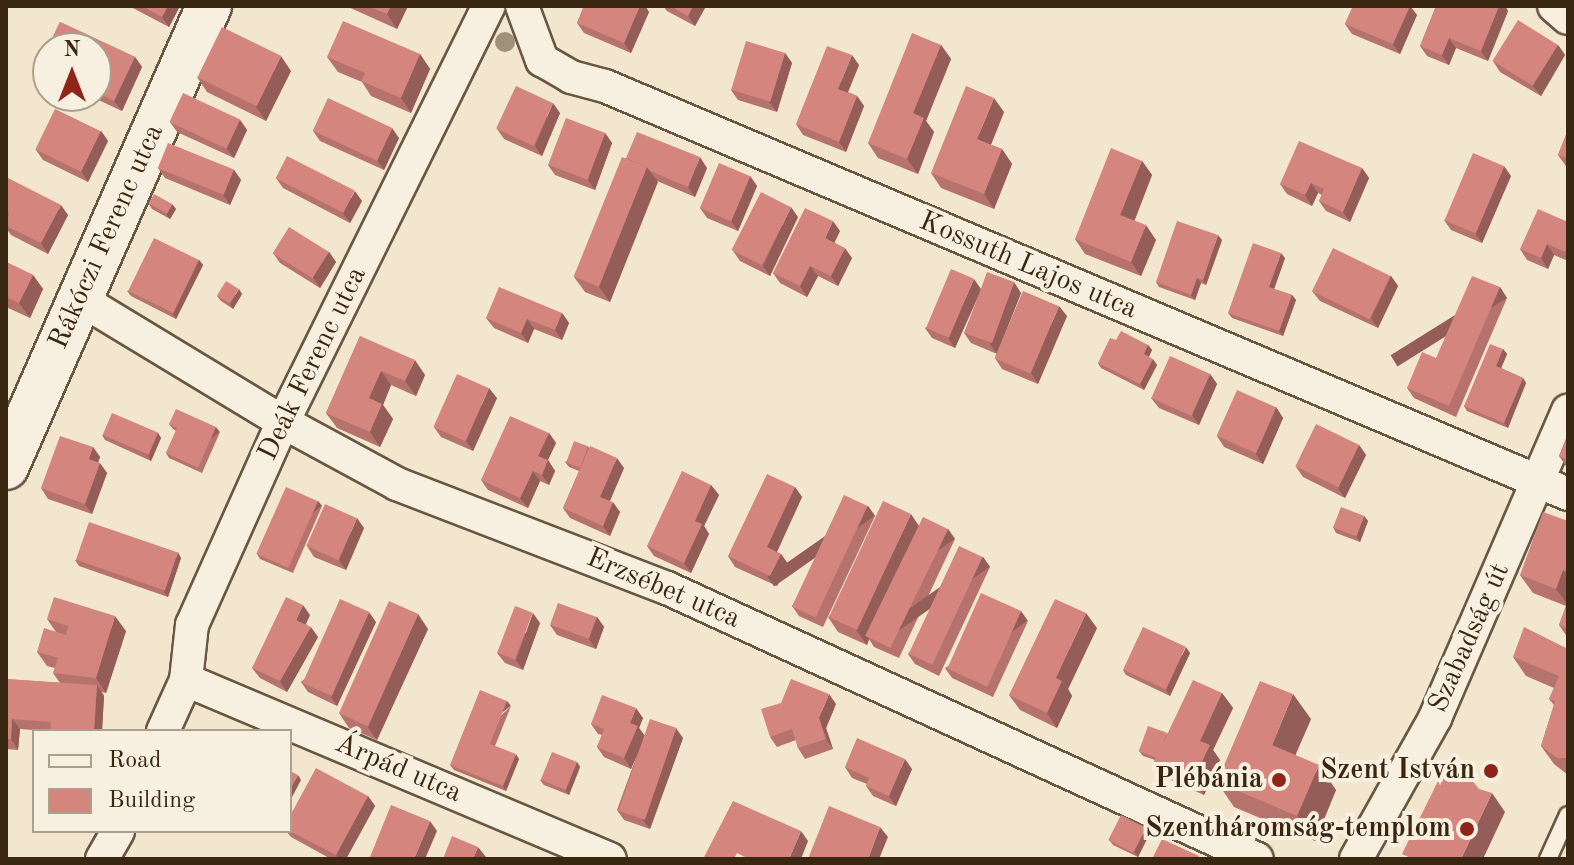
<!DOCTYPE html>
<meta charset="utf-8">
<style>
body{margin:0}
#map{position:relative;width:1574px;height:865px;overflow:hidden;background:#f3e6ce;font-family:"Old Standard TT",serif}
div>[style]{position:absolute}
.roads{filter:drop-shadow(2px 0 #685741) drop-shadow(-2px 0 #685741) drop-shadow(0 2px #685741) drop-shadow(0 -2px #685741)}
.lane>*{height:16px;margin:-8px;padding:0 8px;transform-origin:8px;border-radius:8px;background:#f7efdf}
.street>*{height:32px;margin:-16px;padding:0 16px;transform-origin:16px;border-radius:16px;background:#f7efdf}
.secondary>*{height:44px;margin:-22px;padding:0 22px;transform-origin:22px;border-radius:22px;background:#f7efdf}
.trees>*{width:20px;height:20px;margin:-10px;border-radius:50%;background:#9e937a}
.wall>*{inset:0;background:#b6726c}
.shaded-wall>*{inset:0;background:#945d58;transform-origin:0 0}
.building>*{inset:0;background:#d4857d;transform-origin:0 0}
.dots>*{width:22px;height:22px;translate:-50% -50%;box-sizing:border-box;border:4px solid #f7efdf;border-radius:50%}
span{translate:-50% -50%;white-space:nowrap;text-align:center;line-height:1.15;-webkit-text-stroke:8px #f7efdf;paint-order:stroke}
.street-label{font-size:28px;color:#392712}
.poi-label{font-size:28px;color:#392712;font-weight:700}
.right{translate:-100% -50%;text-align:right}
.frame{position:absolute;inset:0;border:8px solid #392712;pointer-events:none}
.legend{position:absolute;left:32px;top:729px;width:260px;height:104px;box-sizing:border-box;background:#f7efdf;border:2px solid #ab9f8d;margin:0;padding:10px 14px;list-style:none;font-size:24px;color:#392712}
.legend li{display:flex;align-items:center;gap:16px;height:40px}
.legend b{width:40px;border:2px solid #ab9f8d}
.north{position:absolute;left:32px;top:32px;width:80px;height:80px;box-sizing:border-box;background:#f7efdf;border:2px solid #ab9f8d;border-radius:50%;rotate:0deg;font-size:22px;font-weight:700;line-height:32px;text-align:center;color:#392712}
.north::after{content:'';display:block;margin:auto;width:28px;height:36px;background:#8f2418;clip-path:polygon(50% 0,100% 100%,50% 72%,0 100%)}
</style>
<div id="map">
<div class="roads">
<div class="lane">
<i style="left:1548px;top:859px;width:48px;rotate:-65.6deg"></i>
</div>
<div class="street">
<i style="left:522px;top:6px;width:58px;rotate:69.7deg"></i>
<i style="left:542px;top:60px;width:34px;rotate:30deg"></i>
<i style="left:571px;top:77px;width:35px;rotate:15deg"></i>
<i style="left:605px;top:86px;width:1046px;rotate:22.96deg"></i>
<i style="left:1554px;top:6px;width:18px;rotate:41deg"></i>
<i style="left:80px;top:299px;width:237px;rotate:31.2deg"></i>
<i style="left:283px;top:422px;width:130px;rotate:28.5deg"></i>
<i style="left:397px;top:484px;width:289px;rotate:21.1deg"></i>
<i style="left:667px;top:588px;width:649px;rotate:24.67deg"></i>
<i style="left:186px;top:680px;width:460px;rotate:22.9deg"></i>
<i style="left:163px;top:731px;width:56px;rotate:-65.7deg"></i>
<i style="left:186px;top:680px;width:55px;rotate:-83.8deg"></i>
<i style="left:192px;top:625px;width:222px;rotate:-65.9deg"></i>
<i style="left:283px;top:422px;width:464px;rotate:-63.7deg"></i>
<i style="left:102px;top:859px;width:32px;rotate:-60deg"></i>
<i style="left:1356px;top:859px;width:162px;rotate:-60.7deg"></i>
<i style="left:1435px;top:718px;width:335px;rotate:-66.6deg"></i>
</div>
<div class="secondary">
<i style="left:6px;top:467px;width:504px;rotate:-66.23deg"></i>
</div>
</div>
<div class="trees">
<i style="left:505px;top:42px"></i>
</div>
<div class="wall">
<i style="clip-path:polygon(129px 6px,180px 6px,169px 27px)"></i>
<i style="clip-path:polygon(346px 6px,408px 6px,397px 29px)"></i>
<i style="clip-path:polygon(584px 6px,645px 6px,649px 12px,631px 53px,584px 33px,577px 23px)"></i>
<i style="clip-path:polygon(663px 6px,706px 6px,695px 26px,667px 11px)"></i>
<i style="clip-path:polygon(1353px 6px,1410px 6px,1417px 15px,1400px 54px,1352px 34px,1345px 24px)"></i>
<i style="clip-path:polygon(1436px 6px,1505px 6px,1508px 11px,1488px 61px,1456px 48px,1449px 65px,1427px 56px,1420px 46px)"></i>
<i style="clip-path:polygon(60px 22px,135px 57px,142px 67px,122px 111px,90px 96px,96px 96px,96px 48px,49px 48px,48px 47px)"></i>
<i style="clip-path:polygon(941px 45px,951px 59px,926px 121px,934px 132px,918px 174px,878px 158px,868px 143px)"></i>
<i style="clip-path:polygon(1558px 45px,1565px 55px,1541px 96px,1500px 72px,1493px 61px)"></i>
<i style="clip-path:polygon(785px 53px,792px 63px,777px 112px,738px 100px,731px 90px)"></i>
<i style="clip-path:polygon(420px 54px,430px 69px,411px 113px,371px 96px,362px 82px,338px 72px,327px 57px)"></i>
<i style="clip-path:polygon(859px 65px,848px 92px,857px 96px,864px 106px,846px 152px,803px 135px,796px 124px)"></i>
<i style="clip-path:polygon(291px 71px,266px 121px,207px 92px,197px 77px)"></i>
<i style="clip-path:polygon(1004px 112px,991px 145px,1002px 149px,1012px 164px,994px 209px,941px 188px,931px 173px)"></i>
<i style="clip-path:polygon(560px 113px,542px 156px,504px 139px,497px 129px)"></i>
<i style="clip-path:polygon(240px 120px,247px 130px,234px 158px,177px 132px,170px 122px)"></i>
<i style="clip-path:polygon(1568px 130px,1568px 169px,1558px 155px)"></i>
<i style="clip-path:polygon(101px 131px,108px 141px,88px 182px,43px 160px,36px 150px)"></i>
<i style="clip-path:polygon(313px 131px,399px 138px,384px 170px,320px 141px)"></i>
<i style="clip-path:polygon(605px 133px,612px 143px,595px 190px,555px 175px,548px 165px)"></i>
<i style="clip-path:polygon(626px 158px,707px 168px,695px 197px,657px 181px,610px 302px,585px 292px,574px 277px)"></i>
<i style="clip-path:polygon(1142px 161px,1152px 175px,1134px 221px,1156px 240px,1141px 276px,1085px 254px,1075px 239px)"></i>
<i style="clip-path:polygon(158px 168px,234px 170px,241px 180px,230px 205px,165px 178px)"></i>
<i style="clip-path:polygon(1362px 168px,1369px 178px,1350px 222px,1326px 211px,1319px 201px,1322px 195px,1318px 193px,1312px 206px,1287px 194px,1280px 184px)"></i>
<i style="clip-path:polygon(750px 176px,757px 186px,738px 231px,707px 218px,700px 208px)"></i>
<i style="clip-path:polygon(1511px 176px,1482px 243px,1451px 230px,1444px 220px)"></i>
<i style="clip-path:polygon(6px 177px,68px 215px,48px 254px,11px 235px,6px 228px)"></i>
<i style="clip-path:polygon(276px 178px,362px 201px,350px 223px,283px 188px)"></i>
<i style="clip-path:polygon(149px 204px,172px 204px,176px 209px,170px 219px,152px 209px)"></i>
<i style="clip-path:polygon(798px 217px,770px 276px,740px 261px,733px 251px)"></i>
<i style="clip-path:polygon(1568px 222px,1568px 261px,1554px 255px,1548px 269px,1527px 260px,1520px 249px)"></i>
<i style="clip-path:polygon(840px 231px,834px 242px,852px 258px,838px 286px,818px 276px,807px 297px,780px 283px,773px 273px)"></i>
<i style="clip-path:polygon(1222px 240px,1206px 285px,1201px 283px,1195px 300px,1159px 287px,1156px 282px)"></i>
<i style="clip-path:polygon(329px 252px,336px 262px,320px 288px,280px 263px,273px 253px)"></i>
<i style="clip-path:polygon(1285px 258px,1274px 289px,1292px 295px,1296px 300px,1283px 336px,1232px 318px,1228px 313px)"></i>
<i style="clip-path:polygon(199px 260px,203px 265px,176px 319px,131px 296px,127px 291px)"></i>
<i style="clip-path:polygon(6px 262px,33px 275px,43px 289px,30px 318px,6px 307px)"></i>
<i style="clip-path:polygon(1391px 276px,1398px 286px,1378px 328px,1320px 301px,1312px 291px)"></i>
<i style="clip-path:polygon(1500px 287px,1507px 298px,1456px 417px,1414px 398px,1407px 388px,1436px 358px)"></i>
<i style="clip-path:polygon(981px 289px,1021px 293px,999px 349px,1067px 316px,1038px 384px,1002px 369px,995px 358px,997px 354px,971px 343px,964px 333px,980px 293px,955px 348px,932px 338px,925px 328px)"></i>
<i style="clip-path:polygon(242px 294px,233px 309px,221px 301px,217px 296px)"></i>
<i style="clip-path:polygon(562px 313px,569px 323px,562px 340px,534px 329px,528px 343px,494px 328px,486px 318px)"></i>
<i style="clip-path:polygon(360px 336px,425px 375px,416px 396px,391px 385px,383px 405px,393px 419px,380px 447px,337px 428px,326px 413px)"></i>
<i style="clip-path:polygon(1116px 340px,1148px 345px,1152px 350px,1149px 357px,1157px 365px,1144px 390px,1101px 368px,1098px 363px)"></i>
<i style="clip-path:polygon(1503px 349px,1507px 354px,1501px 368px,1523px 378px,1526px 383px,1508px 428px,1467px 411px,1464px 406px)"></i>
<i style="clip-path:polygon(1210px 374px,1217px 384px,1199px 425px,1159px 408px,1151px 398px)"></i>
<i style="clip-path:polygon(497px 398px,473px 451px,441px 437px,434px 427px)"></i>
<i style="clip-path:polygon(1276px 407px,1283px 418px,1263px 464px,1224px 447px,1217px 436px)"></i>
<i style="clip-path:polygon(169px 424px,220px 432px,202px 473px,169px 458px,166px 453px,176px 431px,173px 429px)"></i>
<i style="clip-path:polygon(158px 433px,161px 438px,151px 461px,105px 440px,102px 435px)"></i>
<i style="clip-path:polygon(549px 433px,556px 443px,548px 460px,555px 471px,549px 485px,540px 481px,528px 508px,488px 490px,481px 480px)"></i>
<i style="clip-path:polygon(1568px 434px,1568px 469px,1559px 456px)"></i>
<i style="clip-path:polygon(1359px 445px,1366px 455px,1345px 498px,1303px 477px,1296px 467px)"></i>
<i style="clip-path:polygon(588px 446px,589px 448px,624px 468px,610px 501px,620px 512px,610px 536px,570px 518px,563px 508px,579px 471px,569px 467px,565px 462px)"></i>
<i style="clip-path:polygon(93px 447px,100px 457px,98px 462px,107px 473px,92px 514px,48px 499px,41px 488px)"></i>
<i style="clip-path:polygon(711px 485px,719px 495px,704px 526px,709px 534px,691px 573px,654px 556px,647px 546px)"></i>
<i style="clip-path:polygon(795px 487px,802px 497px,777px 552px,781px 554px,788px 564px,777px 586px,735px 567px,728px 556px)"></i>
<i style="clip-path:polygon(318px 501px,322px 506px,293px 573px,260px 559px,257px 554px)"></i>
<i style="clip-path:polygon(868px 506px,875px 516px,823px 627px,799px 616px,792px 606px)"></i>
<i style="clip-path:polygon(1364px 516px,1368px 521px,1360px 542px,1336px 533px,1333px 527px)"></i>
<i style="clip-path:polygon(1568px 521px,1568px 638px,1559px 625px,1566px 606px,1533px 593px,1520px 575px)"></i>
<i style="clip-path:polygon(919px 526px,948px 529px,955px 539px,899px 658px,874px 647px,869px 639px,867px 645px,838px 632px,828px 617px)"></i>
<i style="clip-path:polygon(364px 528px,346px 570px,314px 557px,307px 546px)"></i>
<i style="clip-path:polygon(983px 557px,990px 567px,939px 676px,915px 664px,908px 654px)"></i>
<i style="clip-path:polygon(181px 558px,168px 597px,79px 566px,75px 560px)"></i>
<i style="clip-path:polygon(310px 615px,306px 624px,318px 637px,287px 692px,260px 678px,252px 668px)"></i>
<i style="clip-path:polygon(597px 617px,604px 627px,596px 649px,557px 635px,550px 625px)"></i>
<i style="clip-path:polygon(47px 619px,126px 631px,106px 693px,102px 692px,104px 696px,102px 731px,46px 731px,20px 729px,18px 750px,6px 749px,6px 679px,60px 683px,53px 673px,55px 668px,47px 666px,37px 652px,56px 632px)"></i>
<i style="clip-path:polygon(1028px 621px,993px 697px,952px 678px,945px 668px)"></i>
<i style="clip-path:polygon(376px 622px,337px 706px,308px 692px,301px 682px)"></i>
<i style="clip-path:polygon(540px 623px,523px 670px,505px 663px,497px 653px)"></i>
<i style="clip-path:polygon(1097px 628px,1068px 689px,1072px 696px,1057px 728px,1020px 710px,1009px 695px)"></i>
<i style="clip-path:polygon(428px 629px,377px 740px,349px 728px,339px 713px)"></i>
<i style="clip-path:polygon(1568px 649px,1568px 775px,1554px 764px,1541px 746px,1554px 705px,1549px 699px,1554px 688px,1526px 676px,1513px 657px)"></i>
<i style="clip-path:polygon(1190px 653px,1170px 696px,1126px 675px,1123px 670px)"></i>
<i style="clip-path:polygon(1222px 693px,1233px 708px,1213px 750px,1220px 760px,1204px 795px,1164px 777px,1154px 762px,1155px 760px,1143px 756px,1139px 751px,1167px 734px)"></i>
<i style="clip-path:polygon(836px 704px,826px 728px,833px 749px,805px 759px,798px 748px,796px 740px,777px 747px,770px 737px)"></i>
<i style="clip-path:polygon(511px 706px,495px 746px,519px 759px,506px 791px,454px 770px,450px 765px)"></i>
<i style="clip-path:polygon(643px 718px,639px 728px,644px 735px,683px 738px,650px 829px,624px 820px,617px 810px,637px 755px,631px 769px,604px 757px,597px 747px,602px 735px,598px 734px,591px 724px)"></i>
<i style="clip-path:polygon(1311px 719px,1295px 755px,1336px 790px,1315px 841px,1234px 807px,1217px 782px)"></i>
<i style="clip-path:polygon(577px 762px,580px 767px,569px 795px,544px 785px,540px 780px)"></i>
<i style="clip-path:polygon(845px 767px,912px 769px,896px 806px,873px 796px,866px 786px,867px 784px,852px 778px)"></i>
<i style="clip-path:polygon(368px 796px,375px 806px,346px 859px,331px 859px,291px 837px,286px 831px,290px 831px)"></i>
<i style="clip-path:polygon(1150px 833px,1138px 857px,1113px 845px,1109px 840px)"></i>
</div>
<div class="shaded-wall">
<i style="clip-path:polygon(168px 6px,180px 6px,169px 27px,162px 17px)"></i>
<i style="clip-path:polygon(391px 6px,408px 6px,397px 29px,387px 14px)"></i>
<i style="clip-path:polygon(640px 6px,645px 6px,649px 12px,631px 53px,624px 43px)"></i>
<i style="clip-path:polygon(693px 6px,706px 6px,695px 26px,688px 16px)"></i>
<i style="clip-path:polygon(1410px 6px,1417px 15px,1400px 54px,1393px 44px)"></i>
<i style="clip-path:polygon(1499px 6px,1505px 6px,1508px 11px,1488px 61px,1481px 51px)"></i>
<i style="clip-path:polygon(1449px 38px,1456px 48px,1449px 65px,1442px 55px)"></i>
<i style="clip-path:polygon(941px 45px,951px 59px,926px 121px,934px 132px,918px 174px,907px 159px,913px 113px)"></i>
<i style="clip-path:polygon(1558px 45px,1565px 55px,1541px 96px,1533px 86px)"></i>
<i style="clip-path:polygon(785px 53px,792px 63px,777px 112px,769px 102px)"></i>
<i style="clip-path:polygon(420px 54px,430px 69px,411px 113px,401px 98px)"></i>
<i style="clip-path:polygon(852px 55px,859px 65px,845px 99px,838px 89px)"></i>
<i style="clip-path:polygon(281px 56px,291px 71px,266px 121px,256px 107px)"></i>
<i style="clip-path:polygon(135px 57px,142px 67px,122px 111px,114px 101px)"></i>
<i style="clip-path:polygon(857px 96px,864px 106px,846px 152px,839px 142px)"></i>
<i style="clip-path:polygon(994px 98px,1004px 112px,987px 154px,977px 139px)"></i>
<i style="clip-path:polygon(553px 103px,560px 113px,542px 156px,535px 146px)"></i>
<i style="clip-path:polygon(240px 120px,247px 130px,234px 158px,226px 148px)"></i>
<i style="clip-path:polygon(392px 128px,399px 138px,384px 170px,377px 160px)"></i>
<i style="clip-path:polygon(101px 131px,108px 141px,88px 182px,81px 171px)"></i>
<i style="clip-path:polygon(605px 133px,612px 143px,595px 190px,588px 180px)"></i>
<i style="clip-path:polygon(1002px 149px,1012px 164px,994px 209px,984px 194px)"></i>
<i style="clip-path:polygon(700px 157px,707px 168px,695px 197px,688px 187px)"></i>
<i style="clip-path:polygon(1142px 161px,1152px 175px,1131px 230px,1120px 215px)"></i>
<i style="clip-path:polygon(1504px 166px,1511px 176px,1482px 243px,1475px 233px)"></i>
<i style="clip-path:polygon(647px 167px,658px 182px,610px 302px,599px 287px)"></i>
<i style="clip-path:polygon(1362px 168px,1369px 178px,1350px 222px,1343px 212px)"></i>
<i style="clip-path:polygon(234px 170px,241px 180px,230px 205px,223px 195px)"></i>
<i style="clip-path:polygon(750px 176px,757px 186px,738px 231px,731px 221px)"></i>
<i style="clip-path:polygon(1311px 183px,1318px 193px,1312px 206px,1305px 195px)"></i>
<i style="clip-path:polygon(355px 191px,362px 201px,350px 223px,343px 213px)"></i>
<i style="clip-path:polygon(172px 204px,176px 209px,170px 219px,166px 214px)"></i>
<i style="clip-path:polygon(61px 205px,68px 215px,48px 254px,41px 243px)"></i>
<i style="clip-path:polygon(791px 207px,798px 217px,770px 276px,763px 266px)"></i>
<i style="clip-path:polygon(833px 221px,840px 231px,832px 248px,825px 238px)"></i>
<i style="clip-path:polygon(1146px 225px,1156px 240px,1141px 276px,1131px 262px)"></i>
<i style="clip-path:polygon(1218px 235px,1222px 240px,1206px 285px,1203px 280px)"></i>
<i style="clip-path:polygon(1547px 244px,1554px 255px,1548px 269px,1541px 258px)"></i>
<i style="clip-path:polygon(845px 248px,852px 258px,838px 286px,831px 276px)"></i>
<i style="clip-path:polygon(329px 252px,336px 262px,320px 288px,313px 277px)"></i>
<i style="clip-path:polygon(1281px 253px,1285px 258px,1273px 292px,1269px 287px)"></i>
<i style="clip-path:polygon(199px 260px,203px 265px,176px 319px,173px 314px)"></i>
<i style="clip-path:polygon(810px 266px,818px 276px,807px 297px,800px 286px)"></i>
<i style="clip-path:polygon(33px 275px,43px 289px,30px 318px,19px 303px)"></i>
<i style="clip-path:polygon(1391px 276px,1398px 286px,1378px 328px,1371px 318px)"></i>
<i style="clip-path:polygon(1197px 278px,1201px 283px,1195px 300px,1191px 295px)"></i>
<i style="clip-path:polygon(974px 279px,981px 289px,955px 348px,948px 338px)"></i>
<i style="clip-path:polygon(1014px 282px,1021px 293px,997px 354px,990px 344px)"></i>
<i style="left:1500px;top:287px;width:13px;height:129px;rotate:58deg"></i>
<i style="clip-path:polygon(239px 289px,242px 294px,233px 309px,230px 304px)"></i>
<i style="clip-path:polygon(1292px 295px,1296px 300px,1283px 336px,1279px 331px)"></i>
<i style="clip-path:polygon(1059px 306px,1067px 316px,1038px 384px,1031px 373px)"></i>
<i style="clip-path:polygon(562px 313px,569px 323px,562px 340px,555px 330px)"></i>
<i style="clip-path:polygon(527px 319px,534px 329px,528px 343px,521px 333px)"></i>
<i style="clip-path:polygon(1148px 345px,1152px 350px,1147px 360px,1144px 354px)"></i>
<i style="clip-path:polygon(1503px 349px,1507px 354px,1500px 371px,1496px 366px)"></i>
<i style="clip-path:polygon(1153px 359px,1157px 365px,1144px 390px,1140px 384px)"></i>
<i style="clip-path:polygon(415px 360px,425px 375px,416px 396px,405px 381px)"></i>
<i style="clip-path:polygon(381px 371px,391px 385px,383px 405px,393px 419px,380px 447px,370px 432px,369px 398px)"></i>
<i style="clip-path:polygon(1210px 374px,1217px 384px,1199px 425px,1192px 415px)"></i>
<i style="clip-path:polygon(1523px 378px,1526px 383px,1508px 428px,1504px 423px)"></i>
<i style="clip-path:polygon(489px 388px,497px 398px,473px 451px,466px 441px)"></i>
<i style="clip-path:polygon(1276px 407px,1283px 418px,1263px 464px,1256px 454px)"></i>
<i style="left:216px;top:427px;width:6px;height:45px;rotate:51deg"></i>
<i style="clip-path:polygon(158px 433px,161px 438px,151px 461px,148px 455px)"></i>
<i style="clip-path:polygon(549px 433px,556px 443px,545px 466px,538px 456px)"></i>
<i style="clip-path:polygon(1359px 445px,1366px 455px,1345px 498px,1338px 488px)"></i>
<i style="clip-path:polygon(93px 447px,100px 457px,96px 469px,89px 459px)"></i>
<i style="clip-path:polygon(617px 458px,624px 468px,607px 507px,600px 497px)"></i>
<i style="clip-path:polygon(548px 460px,555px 471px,549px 485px,542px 475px)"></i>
<i style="clip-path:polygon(100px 463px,107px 473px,92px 514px,85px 504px)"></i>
<i style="clip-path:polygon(533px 471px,540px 481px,528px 508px,520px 498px)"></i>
<i style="clip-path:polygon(711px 485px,719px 495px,704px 526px,709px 534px,691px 573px,684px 563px,695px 521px)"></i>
<i style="clip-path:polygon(795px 487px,802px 497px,774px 558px,767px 547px)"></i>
<i style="left:318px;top:501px;width:6px;height:73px;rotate:51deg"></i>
<i style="clip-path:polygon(613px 502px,620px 512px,610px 536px,603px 526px)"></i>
<i style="left:868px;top:506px;width:12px;height:123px;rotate:55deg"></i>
<i style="clip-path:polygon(911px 514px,921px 529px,867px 637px,869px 639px,867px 645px,856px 630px)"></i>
<i style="clip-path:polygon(1364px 516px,1368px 521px,1360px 542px,1356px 536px)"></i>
<i style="clip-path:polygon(357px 518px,364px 528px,346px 570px,339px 560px)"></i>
<i style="left:948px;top:529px;width:12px;height:132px;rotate:55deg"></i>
<i style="clip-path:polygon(178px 552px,181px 558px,168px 597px,164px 592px)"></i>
<i style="clip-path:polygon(781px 554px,788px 564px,777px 586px,770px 576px)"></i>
<i style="left:983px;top:557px;width:12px;height:120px;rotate:55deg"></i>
<i style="clip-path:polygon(1563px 570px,1568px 576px,1568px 605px,1556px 589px)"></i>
<i style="clip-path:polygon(303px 605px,310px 615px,303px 630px,296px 620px)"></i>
<i style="left:1021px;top:611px;width:12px;height:84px;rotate:55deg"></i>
<i style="clip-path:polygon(369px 612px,376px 622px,337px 706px,330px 695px)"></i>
<i style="clip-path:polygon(533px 613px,540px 623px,523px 670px,516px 660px)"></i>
<i style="clip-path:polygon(1086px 613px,1097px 628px,1068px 689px,1072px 696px,1057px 728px,1047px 713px,1056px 678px)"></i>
<i style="clip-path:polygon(418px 614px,428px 629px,377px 740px,367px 726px)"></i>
<i style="clip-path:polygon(115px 616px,126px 631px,106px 693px,96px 678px)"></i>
<i style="clip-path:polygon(597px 617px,604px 627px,596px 649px,589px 639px)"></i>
<i style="clip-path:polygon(311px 627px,318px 637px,287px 692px,280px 681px)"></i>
<i style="clip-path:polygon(1186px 647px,1190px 653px,1170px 696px,1166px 690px)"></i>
<i style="clip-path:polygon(97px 685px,104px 696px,102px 731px,94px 731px)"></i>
<i style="clip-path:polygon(1222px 693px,1233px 708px,1213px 750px,1220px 760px,1204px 795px,1193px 781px,1200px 741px)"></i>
<i style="clip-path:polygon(829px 694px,836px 704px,826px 728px,833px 749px,826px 739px,819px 718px)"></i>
<i style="clip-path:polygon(1293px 694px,1311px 719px,1289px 770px,1272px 745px)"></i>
<i style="left:507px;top:701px;width:6px;height:46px;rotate:51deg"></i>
<i style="clip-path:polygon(636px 708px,643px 718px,639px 728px,645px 736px,631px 769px,624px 758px,630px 723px)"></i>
<i style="clip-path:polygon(12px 719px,20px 729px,18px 750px,11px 739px)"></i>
<i style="clip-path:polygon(676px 728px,683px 738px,650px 829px,642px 819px)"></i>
<i style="clip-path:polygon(516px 754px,519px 759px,506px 791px,503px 786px)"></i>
<i style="clip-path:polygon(905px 759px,912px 769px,896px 806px,889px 796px)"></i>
<i style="clip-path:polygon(577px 762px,580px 767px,569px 795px,565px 790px)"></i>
<i style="clip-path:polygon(1319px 765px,1336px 790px,1315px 841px,1297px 816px)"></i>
<i style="clip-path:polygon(298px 775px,301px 780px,290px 801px,290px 789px)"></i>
<i style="clip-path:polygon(1492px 793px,1505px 812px,1483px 859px,1461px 859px)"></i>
<i style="clip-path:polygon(368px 796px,375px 806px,346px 859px,338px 859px,336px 855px)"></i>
<i style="clip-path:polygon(430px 821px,437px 831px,425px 859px,414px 859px)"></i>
<i style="clip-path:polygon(880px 827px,888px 837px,879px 859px,868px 859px)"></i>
<i style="clip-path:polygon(1146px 828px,1150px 833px,1138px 857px,1134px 852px)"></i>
<i style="clip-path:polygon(801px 831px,808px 841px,801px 859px,789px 859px)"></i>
<i style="clip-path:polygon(478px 847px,486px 857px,485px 859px,473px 859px)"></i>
</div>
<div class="building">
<i style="clip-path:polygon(142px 6px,168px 6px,162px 17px)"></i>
<i style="clip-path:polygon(368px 6px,391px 6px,387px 14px)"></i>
<i style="clip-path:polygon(584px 6px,640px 6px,624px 43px,577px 23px)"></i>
<i style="clip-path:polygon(670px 6px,693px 6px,688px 16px)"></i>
<i style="clip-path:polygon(1353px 6px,1410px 6px,1393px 44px,1345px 24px)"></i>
<i style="clip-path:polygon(1436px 6px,1499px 6px,1481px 51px,1449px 38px,1442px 55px,1420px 46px)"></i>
<i style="left:1518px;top:20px;width:47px;height:48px;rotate:32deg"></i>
<i style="clip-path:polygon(343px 21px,420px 54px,401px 98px,361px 81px,365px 73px,327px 57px)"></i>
<i style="clip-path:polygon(60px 22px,135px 57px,114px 101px,96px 92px,96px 48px,50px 48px,48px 47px)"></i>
<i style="left:222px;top:27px;width:66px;height:56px;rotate:26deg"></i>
<i style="clip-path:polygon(912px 33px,941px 45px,913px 113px,924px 118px,907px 159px,868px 143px)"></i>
<i style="left:746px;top:41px;width:41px;height:51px;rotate:17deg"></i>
<i style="clip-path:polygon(827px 46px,852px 55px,838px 89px,857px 96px,839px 142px,796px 124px)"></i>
<i style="left:516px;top:86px;width:41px;height:47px;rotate:25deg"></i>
<i style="clip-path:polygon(966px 86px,994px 98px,977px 139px,1002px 149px,984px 194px,931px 173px)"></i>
<i style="left:183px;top:93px;width:63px;height:32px;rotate:25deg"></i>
<i style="left:328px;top:98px;width:71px;height:36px;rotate:25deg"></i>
<i style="left:55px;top:109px;width:51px;height:45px;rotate:26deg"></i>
<i style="left:566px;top:118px;width:42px;height:50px;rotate:21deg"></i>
<i style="clip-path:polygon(1568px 130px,1568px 159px,1558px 155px)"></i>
<i style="clip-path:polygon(637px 132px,700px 157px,688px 187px,650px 171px,647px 167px,626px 158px)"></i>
<i style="clip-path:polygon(1299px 141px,1362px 168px,1343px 212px,1319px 201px,1324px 189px,1311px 183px,1305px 195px,1280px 184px)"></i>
<i style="left:168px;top:143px;width:71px;height:27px;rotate:22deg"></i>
<i style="clip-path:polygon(1111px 148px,1142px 161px,1120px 215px,1146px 225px,1131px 262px,1075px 239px)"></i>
<i style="left:1473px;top:153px;width:34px;height:73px;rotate:23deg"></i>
<i style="left:287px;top:156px;width:76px;height:25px;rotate:27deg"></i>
<i style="left:622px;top:157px;width:27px;height:129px;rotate:22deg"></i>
<i style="left:719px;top:163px;width:34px;height:49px;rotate:23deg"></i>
<i style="clip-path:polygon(6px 177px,61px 205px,41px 243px,6px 226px,6px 220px,9px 214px,6px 212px)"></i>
<i style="left:761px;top:192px;width:34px;height:65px;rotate:27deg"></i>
<i style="left:154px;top:194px;width:21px;height:11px;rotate:29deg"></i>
<i style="clip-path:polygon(805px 208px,833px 221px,825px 238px,845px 248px,831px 276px,810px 266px,800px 286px,773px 273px)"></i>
<i style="clip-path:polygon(1538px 209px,1568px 222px,1568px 253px,1547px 244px,1541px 258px,1520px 249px)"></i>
<i style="clip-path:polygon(1177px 221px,1218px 235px,1203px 280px,1197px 278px,1191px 295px,1156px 282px)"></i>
<i style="left:289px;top:227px;width:47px;height:31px;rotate:32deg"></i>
<i style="left:154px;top:238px;width:50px;height:59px;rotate:26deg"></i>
<i style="clip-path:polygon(1253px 243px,1281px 253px,1269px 287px,1292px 295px,1279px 331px,1228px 313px)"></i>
<i style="left:1333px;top:248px;width:64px;height:48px;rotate:26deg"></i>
<i style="clip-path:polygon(6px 262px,33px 275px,19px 303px,6px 297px)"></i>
<i style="left:951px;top:269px;width:25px;height:64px;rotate:23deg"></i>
<i style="left:987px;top:272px;width:29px;height:65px;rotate:20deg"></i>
<i style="clip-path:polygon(1472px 276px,1500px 287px,1449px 406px,1407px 388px,1422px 352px,1436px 358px)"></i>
<i style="left:226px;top:281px;width:15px;height:17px;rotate:32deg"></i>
<i style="clip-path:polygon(499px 287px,562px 313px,555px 330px,527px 319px,521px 333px,486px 318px)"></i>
<i style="left:1023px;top:291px;width:39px;height:73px;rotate:23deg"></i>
<i style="clip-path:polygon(1121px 331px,1148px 345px,1144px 354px,1153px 359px,1140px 384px,1098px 363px,1110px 338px,1116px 340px)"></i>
<i style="clip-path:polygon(360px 336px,415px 360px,405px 381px,381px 371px,369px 398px,382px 404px,370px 432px,326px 413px)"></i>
<i style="clip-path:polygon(1490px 344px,1503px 349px,1496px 366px,1523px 378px,1504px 423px,1464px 406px)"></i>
<i style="left:1170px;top:356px;width:44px;height:46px;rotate:24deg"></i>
<i style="left:457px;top:374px;width:35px;height:58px;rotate:24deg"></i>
<i style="left:1237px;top:390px;width:43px;height:50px;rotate:24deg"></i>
<i style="clip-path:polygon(176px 409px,216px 427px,198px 468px,166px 453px,177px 428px,169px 424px)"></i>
<i style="left:112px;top:413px;width:50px;height:24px;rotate:23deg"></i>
<i style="clip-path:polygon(510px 416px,549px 433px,538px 456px,548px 460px,542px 475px,533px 471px,520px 498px,481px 480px)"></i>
<i style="left:1316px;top:424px;width:48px;height:47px;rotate:26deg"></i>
<i style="clip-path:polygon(1568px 434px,1568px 460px,1559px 456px)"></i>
<i style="clip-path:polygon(60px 436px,93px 447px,89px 459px,100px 463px,85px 504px,41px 488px)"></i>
<i style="left:574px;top:441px;width:15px;height:23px;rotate:20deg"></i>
<i style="clip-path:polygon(590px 446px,617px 458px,600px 497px,613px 502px,603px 526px,563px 508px)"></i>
<i style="clip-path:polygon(682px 471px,711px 485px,695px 521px,702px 524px,684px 563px,647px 546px)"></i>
<i style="clip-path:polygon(767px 474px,795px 487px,767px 547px,781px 554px,770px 576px,728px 556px)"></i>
<i style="left:286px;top:487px;width:35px;height:73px;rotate:24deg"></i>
<i style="left:844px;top:495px;width:26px;height:123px;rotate:25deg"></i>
<i style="left:883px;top:501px;width:31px;height:128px;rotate:25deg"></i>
<i style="left:325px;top:504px;width:35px;height:46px;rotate:24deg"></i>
<i style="left:1341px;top:507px;width:25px;height:22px;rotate:21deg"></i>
<i style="clip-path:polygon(1543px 512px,1568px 521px,1568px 571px,1563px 570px,1556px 589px,1520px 575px)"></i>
<i style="left:923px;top:517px;width:28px;height:132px;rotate:26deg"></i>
<i style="left:89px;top:522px;width:94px;height:40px;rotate:19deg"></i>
<i style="left:959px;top:546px;width:26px;height:119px;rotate:25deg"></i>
<i style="left:981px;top:593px;width:44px;height:83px;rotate:24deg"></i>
<i style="clip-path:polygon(54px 597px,115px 616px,96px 678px,53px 673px,58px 658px,37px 652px,44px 628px,66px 635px,68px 626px,47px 619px)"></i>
<i style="clip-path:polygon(286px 597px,303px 605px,296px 620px,311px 627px,280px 681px,252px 668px)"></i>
<i style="left:340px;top:599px;width:32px;height:92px;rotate:24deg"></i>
<i style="clip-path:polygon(1055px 599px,1086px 613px,1056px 678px,1062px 681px,1047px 713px,1009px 695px)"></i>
<i style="left:389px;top:601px;width:32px;height:123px;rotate:24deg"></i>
<i style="clip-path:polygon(1568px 602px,1568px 629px,1559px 625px)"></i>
<i style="left:558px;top:603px;width:41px;height:23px;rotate:20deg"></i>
<i style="left:515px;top:606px;width:19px;height:50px;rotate:21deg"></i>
<i style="left:1143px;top:627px;width:47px;height:47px;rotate:25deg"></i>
<i style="clip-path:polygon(1524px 627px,1568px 649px,1568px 758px,1557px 758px,1541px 746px,1555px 701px,1549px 699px,1559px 676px,1513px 657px)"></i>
<i style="clip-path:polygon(6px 679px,97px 685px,94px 731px,50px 731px,51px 722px,12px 719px,11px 739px,6px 739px)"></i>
<i style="clip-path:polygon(791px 679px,829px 694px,819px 718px,826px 739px,798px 748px,792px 729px,770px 737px,761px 709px,781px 703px)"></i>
<i style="clip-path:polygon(1193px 680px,1222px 693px,1200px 741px,1210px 745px,1193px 781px,1154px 762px)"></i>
<i style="clip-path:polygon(1260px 681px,1293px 694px,1272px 745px,1319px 765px,1297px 816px,1217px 782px)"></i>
<i style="clip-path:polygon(480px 690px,507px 701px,490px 744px,516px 754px,503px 786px,450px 765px)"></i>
<i style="clip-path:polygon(602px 695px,636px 708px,630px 723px,638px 726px,624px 758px,597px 747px,604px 729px,591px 724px)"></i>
<i style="left:650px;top:719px;width:28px;height:97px;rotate:19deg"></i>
<i style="left:1148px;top:726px;width:20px;height:27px;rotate:20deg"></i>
<i style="clip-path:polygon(857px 738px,905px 759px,889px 796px,866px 786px,869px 778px,845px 767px)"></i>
<i style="left:552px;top:752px;width:27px;height:30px;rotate:22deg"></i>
<i style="clip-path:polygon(316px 768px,368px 796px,336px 855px,290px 831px,290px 816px)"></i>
<i style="clip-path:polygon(290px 771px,298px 775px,290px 789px)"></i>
<i style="clip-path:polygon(1467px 774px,1479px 789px,1492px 793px,1461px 859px,1413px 859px,1402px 854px,1440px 777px,1451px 780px)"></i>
<i style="clip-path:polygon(733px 801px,801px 831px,789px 859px,749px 859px,737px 853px,734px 859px,708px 859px,704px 857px)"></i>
<i style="clip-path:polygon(391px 805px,430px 821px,414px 859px,374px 859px,370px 857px)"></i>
<i style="clip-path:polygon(829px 806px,880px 827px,868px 859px,808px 859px)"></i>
<i style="left:1121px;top:815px;width:28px;height:28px;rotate:27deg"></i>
<i style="clip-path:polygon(452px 836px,478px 847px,473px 859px,443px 859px)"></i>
<i style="clip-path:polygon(1162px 839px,1199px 856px,1197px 859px,1152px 859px)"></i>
</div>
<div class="dots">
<i style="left:1491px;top:771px;background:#8f2418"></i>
<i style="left:1279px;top:780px;background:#8f2418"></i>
<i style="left:1467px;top:829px;background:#8f2418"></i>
</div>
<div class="street-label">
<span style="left:107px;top:237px;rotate:-66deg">Rákóczi Ferenc utca</span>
<span style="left:1028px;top:266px;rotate:23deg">Kossuth Lajos utca</span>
<span style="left:313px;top:364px;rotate:-64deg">Deák Ferenc utca</span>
<span style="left:663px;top:589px;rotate:23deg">Erzsébet utca</span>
<span style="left:1470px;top:638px;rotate:-66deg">Szabadság út</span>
<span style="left:398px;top:769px;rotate:23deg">Árpád utca</span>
</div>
<div class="poi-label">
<span class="right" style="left:1475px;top:771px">Szent István</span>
<span class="right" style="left:1263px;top:780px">Plébánia</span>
<span class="right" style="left:1451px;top:829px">Szentháromság-templom</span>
</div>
<div class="frame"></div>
<ul class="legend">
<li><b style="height:10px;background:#f7efdf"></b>Road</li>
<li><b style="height:22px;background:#d4857d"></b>Building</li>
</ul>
<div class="north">N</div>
</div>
